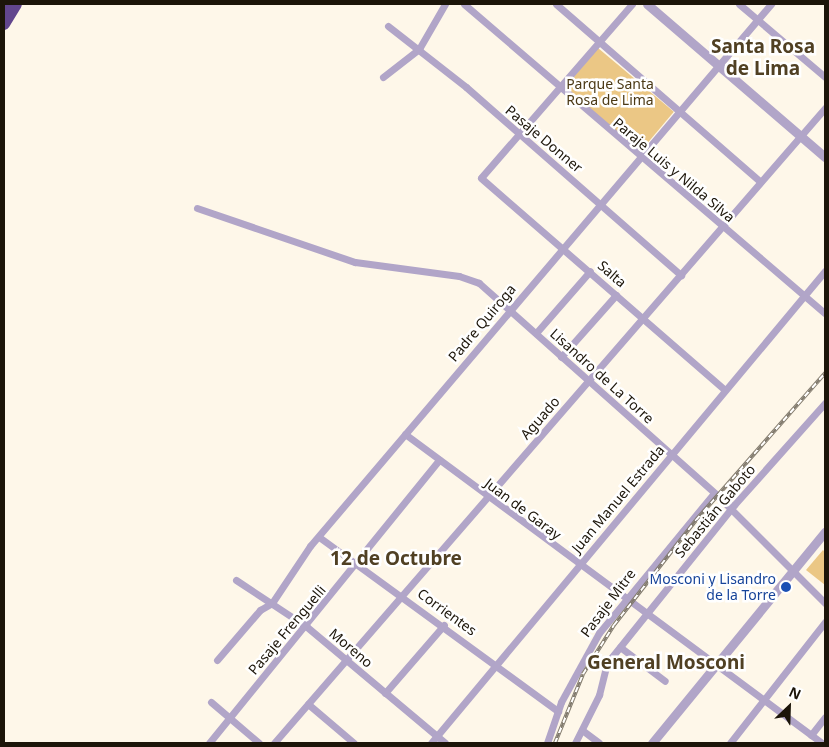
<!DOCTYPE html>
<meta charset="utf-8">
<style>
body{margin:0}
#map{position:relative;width:829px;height:747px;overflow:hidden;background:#fef7e9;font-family:"Noto Sans",sans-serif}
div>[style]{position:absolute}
.green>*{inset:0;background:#ebc785;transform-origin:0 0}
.minor>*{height:7px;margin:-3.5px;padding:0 3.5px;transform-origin:3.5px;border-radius:3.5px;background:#b1a5c8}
.tertiary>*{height:9px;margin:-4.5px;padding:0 4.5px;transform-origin:4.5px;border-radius:4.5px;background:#b1a5c8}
.motorway>*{height:12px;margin:-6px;padding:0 6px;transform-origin:6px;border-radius:6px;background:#62468d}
.rail>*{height:4px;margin-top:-2px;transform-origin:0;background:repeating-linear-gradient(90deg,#fff 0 5.5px,#817a6d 0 11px);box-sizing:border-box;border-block:1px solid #817a6d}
.dots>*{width:14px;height:14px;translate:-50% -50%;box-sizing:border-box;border:2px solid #fff;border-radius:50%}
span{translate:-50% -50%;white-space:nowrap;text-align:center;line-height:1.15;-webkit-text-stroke:5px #fff;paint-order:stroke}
.park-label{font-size:14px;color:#4b3915}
.street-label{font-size:14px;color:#1c1509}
.transit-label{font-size:14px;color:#164399}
.right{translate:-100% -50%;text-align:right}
.district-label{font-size:19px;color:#504023;font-weight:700}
.frame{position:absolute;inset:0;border:5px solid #1c1509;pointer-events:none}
.north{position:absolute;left:764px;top:682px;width:50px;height:50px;-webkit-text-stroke:4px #fff;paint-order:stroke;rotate:24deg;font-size:14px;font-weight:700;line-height:20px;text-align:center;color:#1c1509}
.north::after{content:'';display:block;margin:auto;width:18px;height:22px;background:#1c1509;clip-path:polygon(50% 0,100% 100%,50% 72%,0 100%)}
</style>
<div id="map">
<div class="green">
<i style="left:598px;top:48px;width:99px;height:53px;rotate:40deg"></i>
<i style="clip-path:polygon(823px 550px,825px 552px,825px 585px,806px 570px)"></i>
</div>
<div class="minor">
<i style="left:464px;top:4px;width:475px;rotate:40.6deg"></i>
<i style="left:556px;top:4px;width:271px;rotate:41deg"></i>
<i style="left:632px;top:4px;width:230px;rotate:131deg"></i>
<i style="left:481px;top:178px;width:323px;rotate:41deg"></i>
<i style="left:739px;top:4px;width:113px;rotate:40.3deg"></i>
<i style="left:388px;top:26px;width:99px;rotate:38deg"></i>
<i style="left:466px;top:87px;width:286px;rotate:41.2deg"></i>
<i style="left:383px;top:77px;width:46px;rotate:-37.9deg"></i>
<i style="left:419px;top:49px;width:52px;rotate:-60deg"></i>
<i style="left:197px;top:208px;width:167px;rotate:18.9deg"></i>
<i style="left:355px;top:262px;width:105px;rotate:7.7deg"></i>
<i style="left:459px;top:276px;width:21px;rotate:19deg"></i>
<i style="left:479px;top:283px;width:319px;rotate:41.7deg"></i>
<i style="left:717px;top:495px;width:153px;rotate:45deg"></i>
<i style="left:536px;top:333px;width:82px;rotate:-48.9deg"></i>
<i style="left:561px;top:357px;width:83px;rotate:-48.4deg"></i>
<i style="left:405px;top:434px;width:519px;rotate:36.54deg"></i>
<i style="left:319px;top:537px;width:296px;rotate:36.1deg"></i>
<i style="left:236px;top:580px;width:85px;rotate:33.5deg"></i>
<i style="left:307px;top:627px;width:180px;rotate:40deg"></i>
<i style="left:620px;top:647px;width:56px;rotate:37.1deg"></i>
<i style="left:217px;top:660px;width:66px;rotate:-49.3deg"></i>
<i style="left:260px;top:610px;width:14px;rotate:-30deg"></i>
<i style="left:272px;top:603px;width:69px;rotate:-56.3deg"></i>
<i style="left:310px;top:546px;width:712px;rotate:-49.62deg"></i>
<i style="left:385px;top:693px;width:90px;rotate:-49.1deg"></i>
<i style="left:211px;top:702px;width:63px;rotate:40.5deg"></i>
<i style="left:308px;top:704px;width:60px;rotate:40.3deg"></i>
<i style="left:582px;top:730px;width:21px;rotate:37deg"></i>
<i style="left:811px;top:735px;width:23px;rotate:-52deg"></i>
<i style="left:209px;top:743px;width:365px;rotate:-50.9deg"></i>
<i style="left:274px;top:743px;width:841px;rotate:-49.05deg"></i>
<i style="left:431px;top:743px;width:615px;rotate:-50.15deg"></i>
<i style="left:547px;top:743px;width:43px;rotate:-71.1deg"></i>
<i style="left:561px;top:702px;width:79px;rotate:-61.2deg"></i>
<i style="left:599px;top:633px;width:181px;rotate:-50.6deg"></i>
<i style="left:575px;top:743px;width:54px;rotate:-63.4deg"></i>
<i style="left:599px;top:695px;width:33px;rotate:-76deg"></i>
<i style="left:607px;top:663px;width:203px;rotate:-51.2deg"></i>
<i style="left:734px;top:505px;width:137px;rotate:-48.3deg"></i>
<i style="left:730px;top:743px;width:154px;rotate:-51.9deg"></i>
</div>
<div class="tertiary">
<i style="left:647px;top:4px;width:235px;rotate:40.7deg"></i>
<i style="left:652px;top:743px;width:273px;rotate:-50.7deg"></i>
</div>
<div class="motorway">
<i style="left:4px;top:7px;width:4px;rotate:-56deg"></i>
<i style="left:4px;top:24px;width:23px;rotate:-59deg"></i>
</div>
<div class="rail">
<i style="left:555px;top:743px;width:74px;rotate:-67.9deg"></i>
<i style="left:583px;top:674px;width:58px;rotate:-57.7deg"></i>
<i style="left:614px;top:625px;width:133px;rotate:-52deg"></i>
<i style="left:696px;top:520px;width:196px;rotate:-48.7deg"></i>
</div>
<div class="dots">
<i style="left:786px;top:587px;background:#1a4fb4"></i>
</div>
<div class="park-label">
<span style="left:610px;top:92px">Parque Santa<br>Rosa de Lima</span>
</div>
<div class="street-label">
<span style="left:544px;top:139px;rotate:40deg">Pasaje Donner</span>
<span style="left:674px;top:170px;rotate:40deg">Paraje Luis y Nilda Silva</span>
<span style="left:612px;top:274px;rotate:41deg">Salta</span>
<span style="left:482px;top:323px;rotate:-50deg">Padre Quiroga</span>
<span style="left:602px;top:376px;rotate:42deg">Lisandro de La Torre</span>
<span style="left:540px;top:418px;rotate:-49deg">Aguado</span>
<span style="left:618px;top:499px;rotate:-50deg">Juan Manuel Estrada</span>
<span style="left:523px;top:509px;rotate:37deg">Juan de Garay</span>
<span style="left:715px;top:511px;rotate:-50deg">Sebastián Gaboto</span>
<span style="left:608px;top:603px;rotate:-53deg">Pasaje Mitre</span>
<span style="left:447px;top:612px;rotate:36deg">Corrientes</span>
<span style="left:287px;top:630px;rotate:-50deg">Pasaje Frenguelli</span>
<span style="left:351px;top:648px;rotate:40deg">Moreno</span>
</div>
<div class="transit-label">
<span class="right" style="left:776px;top:587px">Mosconi y Lisandro<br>de la Torre</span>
</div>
<div class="district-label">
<span style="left:763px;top:58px">Santa Rosa<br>de Lima</span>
<span style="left:396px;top:559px">12 de Octubre</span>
<span style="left:666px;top:663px">General Mosconi</span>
</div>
<div class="frame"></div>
<div class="north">N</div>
</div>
